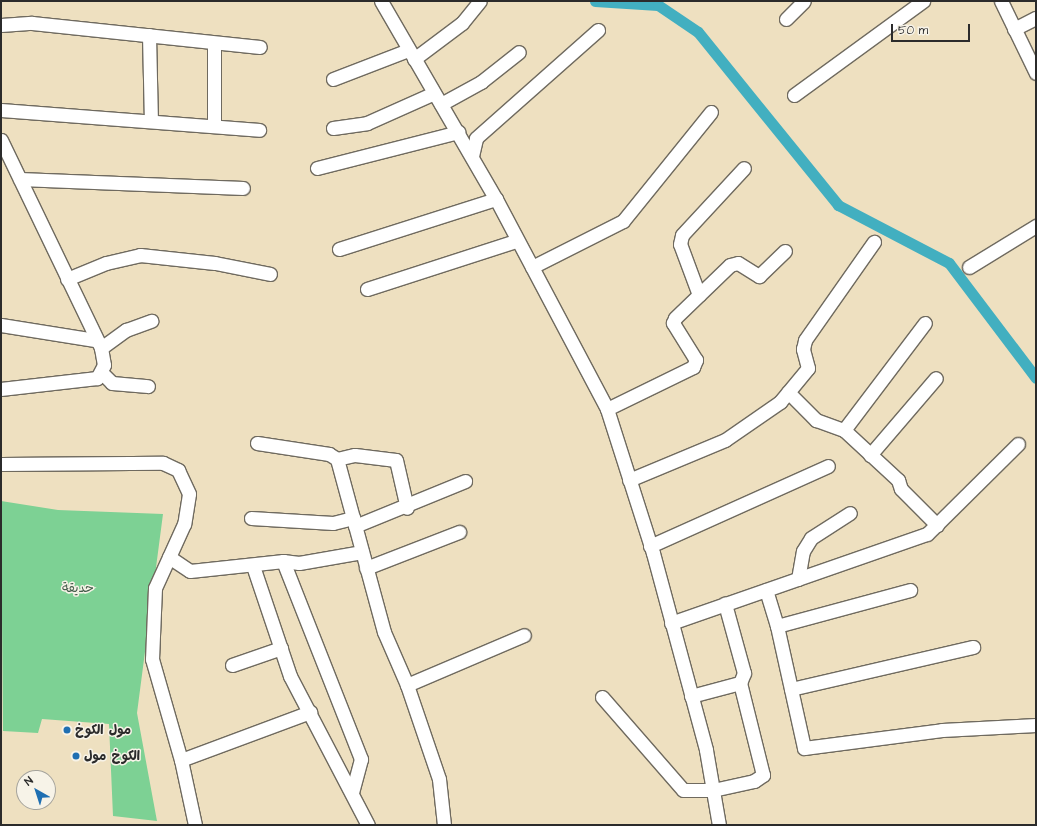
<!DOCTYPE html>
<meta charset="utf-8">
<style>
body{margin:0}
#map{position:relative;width:1037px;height:826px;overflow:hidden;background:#eee0c0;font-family:"Architects Daughter","Playpen Sans Arabic",sans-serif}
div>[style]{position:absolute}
.green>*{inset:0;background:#7dd194}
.canal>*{height:11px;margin:-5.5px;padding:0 5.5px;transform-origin:5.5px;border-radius:5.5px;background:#42afc0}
.roads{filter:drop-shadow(1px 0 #6f6a5f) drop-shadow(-1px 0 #6f6a5f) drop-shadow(0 1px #6f6a5f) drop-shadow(0 -1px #6f6a5f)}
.minor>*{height:13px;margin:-6.5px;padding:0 6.5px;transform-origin:6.5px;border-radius:6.5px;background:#fff}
.dots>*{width:11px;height:11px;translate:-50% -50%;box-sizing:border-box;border:2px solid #f7f3e8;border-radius:50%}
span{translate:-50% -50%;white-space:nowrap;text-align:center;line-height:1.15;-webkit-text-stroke:3px #f7f3e8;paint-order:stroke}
.park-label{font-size:13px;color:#445d4a}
.poi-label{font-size:13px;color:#2b2b2b;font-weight:700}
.left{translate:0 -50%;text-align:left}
.frame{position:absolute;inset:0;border:2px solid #2b2b2b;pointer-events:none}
.north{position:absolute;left:16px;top:770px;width:40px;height:40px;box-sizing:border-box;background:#f7f3e8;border:1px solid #a5a39c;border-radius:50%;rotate:321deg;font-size:11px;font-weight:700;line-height:16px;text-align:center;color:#2b2b2b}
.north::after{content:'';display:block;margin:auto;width:14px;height:18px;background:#1f6fb2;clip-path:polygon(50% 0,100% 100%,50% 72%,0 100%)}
.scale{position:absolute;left:891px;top:24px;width:79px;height:18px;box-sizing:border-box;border:2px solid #2b2b2b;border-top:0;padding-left:5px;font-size:12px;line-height:14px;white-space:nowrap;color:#2b2b2b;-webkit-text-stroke:3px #f7f3e8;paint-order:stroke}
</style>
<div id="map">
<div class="green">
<i style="clip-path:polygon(1px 501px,58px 510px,163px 514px,137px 713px,157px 821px,113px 816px,109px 724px,42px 719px,38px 733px,3px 731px)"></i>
</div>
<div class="canal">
<i style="left:595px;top:1px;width:63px;rotate:3.6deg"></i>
<i style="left:658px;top:5px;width:48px;rotate:34deg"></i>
<i style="left:698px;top:32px;width:223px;rotate:51deg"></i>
<i style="left:838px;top:205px;width:125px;rotate:27.6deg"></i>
<i style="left:949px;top:263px;width:144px;rotate:52.9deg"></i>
</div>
<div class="roads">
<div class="minor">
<i style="left:381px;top:1px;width:229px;rotate:59.9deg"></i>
<i style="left:496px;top:199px;width:238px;rotate:62.1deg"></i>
<i style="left:607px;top:409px;width:151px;rotate:72.3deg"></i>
<i style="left:653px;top:553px;width:204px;rotate:74.9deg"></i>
<i style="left:706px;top:750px;width:76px;rotate:80.2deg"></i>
<i style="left:1001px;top:1px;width:80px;rotate:64.1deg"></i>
<i style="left:786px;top:19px;width:25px;rotate:-45deg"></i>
<i style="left:1px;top:25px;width:31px;rotate:-4deg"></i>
<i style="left:32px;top:23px;width:229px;rotate:6deg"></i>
<i style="left:1014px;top:29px;width:25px;rotate:-27deg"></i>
<i style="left:149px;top:35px;width:86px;rotate:88.7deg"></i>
<i style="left:214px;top:43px;width:83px;rotate:90deg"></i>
<i style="left:414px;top:59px;width:60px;rotate:-36.9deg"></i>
<i style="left:462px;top:23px;width:28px;rotate:-51deg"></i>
<i style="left:333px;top:79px;width:80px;rotate:-21.1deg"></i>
<i style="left:794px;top:95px;width:160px;rotate:-36.1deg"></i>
<i style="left:441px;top:104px;width:46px;rotate:-28.8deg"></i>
<i style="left:481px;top:82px;width:48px;rotate:-38.3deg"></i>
<i style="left:1px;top:110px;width:259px;rotate:4.4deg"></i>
<i style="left:333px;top:128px;width:34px;rotate:-8deg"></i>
<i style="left:367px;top:123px;width:73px;rotate:-24.1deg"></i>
<i style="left:1px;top:140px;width:231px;rotate:64.3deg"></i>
<i style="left:101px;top:348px;width:17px;rotate:80deg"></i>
<i style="left:104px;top:365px;width:15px;rotate:118deg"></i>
<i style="left:97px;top:378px;width:97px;rotate:173.5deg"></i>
<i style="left:472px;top:156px;width:18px;rotate:-77deg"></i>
<i style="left:476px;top:138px;width:163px;rotate:-41.5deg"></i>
<i style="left:317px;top:168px;width:146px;rotate:-14.3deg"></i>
<i style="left:20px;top:179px;width:223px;rotate:2.3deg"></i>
<i style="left:339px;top:249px;width:165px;rotate:-17.7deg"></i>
<i style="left:532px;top:267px;width:102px;rotate:-26.8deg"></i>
<i style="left:623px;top:221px;width:140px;rotate:-51.1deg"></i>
<i style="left:969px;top:267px;width:79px;rotate:-31.5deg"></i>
<i style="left:67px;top:279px;width:42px;rotate:-22.3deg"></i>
<i style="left:106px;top:263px;width:35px;rotate:-13deg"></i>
<i style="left:140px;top:255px;width:75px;rotate:6.1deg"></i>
<i style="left:215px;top:263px;width:56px;rotate:11.3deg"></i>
<i style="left:367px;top:289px;width:157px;rotate:-17.9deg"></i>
<i style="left:699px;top:295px;width:54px;rotate:-110.4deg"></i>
<i style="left:680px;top:244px;width:9px;rotate:-77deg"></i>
<i style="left:682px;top:235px;width:91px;rotate:-47.2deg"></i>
<i style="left:1px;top:325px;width:95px;rotate:9.1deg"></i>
<i style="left:101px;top:348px;width:31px;rotate:-36deg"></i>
<i style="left:126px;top:330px;width:27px;rotate:-20deg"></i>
<i style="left:102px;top:373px;width:14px;rotate:45deg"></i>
<i style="left:112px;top:383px;width:36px;rotate:5deg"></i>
<i style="left:788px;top:392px;width:40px;rotate:45deg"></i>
<i style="left:816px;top:420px;width:30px;rotate:20deg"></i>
<i style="left:844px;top:430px;width:74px;rotate:42.8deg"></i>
<i style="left:898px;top:480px;width:9px;rotate:72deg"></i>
<i style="left:901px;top:489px;width:51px;rotate:45deg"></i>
<i style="left:607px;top:409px;width:96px;rotate:-26deg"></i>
<i style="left:693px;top:367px;width:8px;rotate:-67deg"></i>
<i style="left:696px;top:360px;width:44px;rotate:-121.9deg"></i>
<i style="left:673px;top:323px;width:5px;rotate:-68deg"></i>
<i style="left:675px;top:318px;width:76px;rotate:-43.9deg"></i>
<i style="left:730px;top:265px;width:8px;rotate:-14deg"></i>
<i style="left:738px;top:263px;width:25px;rotate:32deg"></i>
<i style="left:759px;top:276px;width:36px;rotate:-44deg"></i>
<i style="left:844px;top:430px;width:134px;rotate:-52.9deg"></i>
<i style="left:257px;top:443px;width:73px;rotate:8.7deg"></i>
<i style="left:329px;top:454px;width:9px;rotate:32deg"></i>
<i style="left:337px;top:459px;width:179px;rotate:74.8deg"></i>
<i style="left:384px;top:632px;width:58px;rotate:66.5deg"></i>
<i style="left:407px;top:685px;width:99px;rotate:71.2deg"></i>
<i style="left:439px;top:779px;width:46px;rotate:83.8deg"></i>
<i style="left:870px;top:455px;width:101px;rotate:-49.4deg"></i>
<i style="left:337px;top:459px;width:18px;rotate:-13deg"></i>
<i style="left:355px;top:455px;width:41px;rotate:7deg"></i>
<i style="left:396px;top:460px;width:49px;rotate:77.1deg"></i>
<i style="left:1px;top:464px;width:162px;rotate:-0.4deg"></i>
<i style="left:163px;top:463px;width:17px;rotate:25deg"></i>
<i style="left:178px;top:470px;width:26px;rotate:65deg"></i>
<i style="left:189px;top:494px;width:30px;rotate:99deg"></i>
<i style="left:184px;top:524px;width:70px;rotate:114.4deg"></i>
<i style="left:155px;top:588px;width:71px;rotate:92.4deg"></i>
<i style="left:152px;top:659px;width:105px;rotate:74deg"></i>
<i style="left:181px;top:760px;width:66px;rotate:77.8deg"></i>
<i style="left:629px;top:480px;width:104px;rotate:-22.6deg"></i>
<i style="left:725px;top:440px;width:67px;rotate:-34.6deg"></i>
<i style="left:780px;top:402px;width:44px;rotate:-50.5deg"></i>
<i style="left:808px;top:368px;width:20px;rotate:-105deg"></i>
<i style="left:803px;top:349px;width:9px;rotate:-77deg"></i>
<i style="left:805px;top:340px;width:120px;rotate:-54.9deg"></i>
<i style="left:251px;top:518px;width:82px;rotate:3.5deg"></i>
<i style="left:333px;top:523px;width:21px;rotate:-14deg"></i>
<i style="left:355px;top:526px;width:119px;rotate:-22.2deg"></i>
<i style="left:650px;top:546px;width:195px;rotate:-24.2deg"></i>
<i style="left:169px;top:557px;width:25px;rotate:34deg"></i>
<i style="left:190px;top:571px;width:94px;rotate:-6.1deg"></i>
<i style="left:283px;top:561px;width:16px;rotate:7deg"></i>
<i style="left:299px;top:563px;width:64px;rotate:-9.9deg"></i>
<i style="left:283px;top:561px;width:213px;rotate:68.5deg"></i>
<i style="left:361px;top:759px;width:34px;rotate:105deg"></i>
<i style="left:253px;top:566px;width:116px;rotate:71.4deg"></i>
<i style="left:290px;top:676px;width:168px;rotate:62.4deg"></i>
<i style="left:366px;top:568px;width:100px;rotate:-21.2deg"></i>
<i style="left:798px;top:579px;width:28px;rotate:-80deg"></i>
<i style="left:803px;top:551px;width:15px;rotate:-58deg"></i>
<i style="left:811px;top:538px;width:46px;rotate:-32.7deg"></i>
<i style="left:766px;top:590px;width:38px;rotate:73deg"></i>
<i style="left:777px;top:626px;width:138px;rotate:-15.1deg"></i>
<i style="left:671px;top:623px;width:271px;rotate:-19.2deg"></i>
<i style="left:927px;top:534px;width:128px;rotate:-44.7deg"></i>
<i style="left:777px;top:626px;width:125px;rotate:77.5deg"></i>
<i style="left:804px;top:748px;width:139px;rotate:-7.4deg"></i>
<i style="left:942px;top:730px;width:94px;rotate:-3deg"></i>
<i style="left:232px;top:665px;width:52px;rotate:-19.1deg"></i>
<i style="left:407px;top:685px;width:127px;rotate:-23.1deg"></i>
<i style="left:791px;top:689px;width:187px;rotate:-13deg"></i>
<i style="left:691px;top:696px;width:51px;rotate:-14.9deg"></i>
<i style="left:740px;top:683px;width:11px;rotate:-68deg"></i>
<i style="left:744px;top:673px;width:72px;rotate:-105.4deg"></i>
<i style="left:602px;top:697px;width:123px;rotate:48.9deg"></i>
<i style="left:683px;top:790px;width:30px"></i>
<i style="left:713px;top:790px;width:42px;rotate:-12.4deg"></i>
<i style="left:754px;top:781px;width:11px;rotate:-34deg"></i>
<i style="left:763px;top:775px;width:95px;rotate:-104deg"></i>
<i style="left:181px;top:760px;width:138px;rotate:-20.4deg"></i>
</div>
</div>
<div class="dots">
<i style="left:67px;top:730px;background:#1f6fb2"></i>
<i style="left:76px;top:756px;background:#1f6fb2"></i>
</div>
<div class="park-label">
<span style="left:78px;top:588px">حديقة</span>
</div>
<div class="poi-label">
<span class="left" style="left:75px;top:730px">مول الكوخ</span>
<span class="left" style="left:84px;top:756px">الكوخ مول</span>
</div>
<div class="frame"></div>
<div class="north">N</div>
<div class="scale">50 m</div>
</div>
